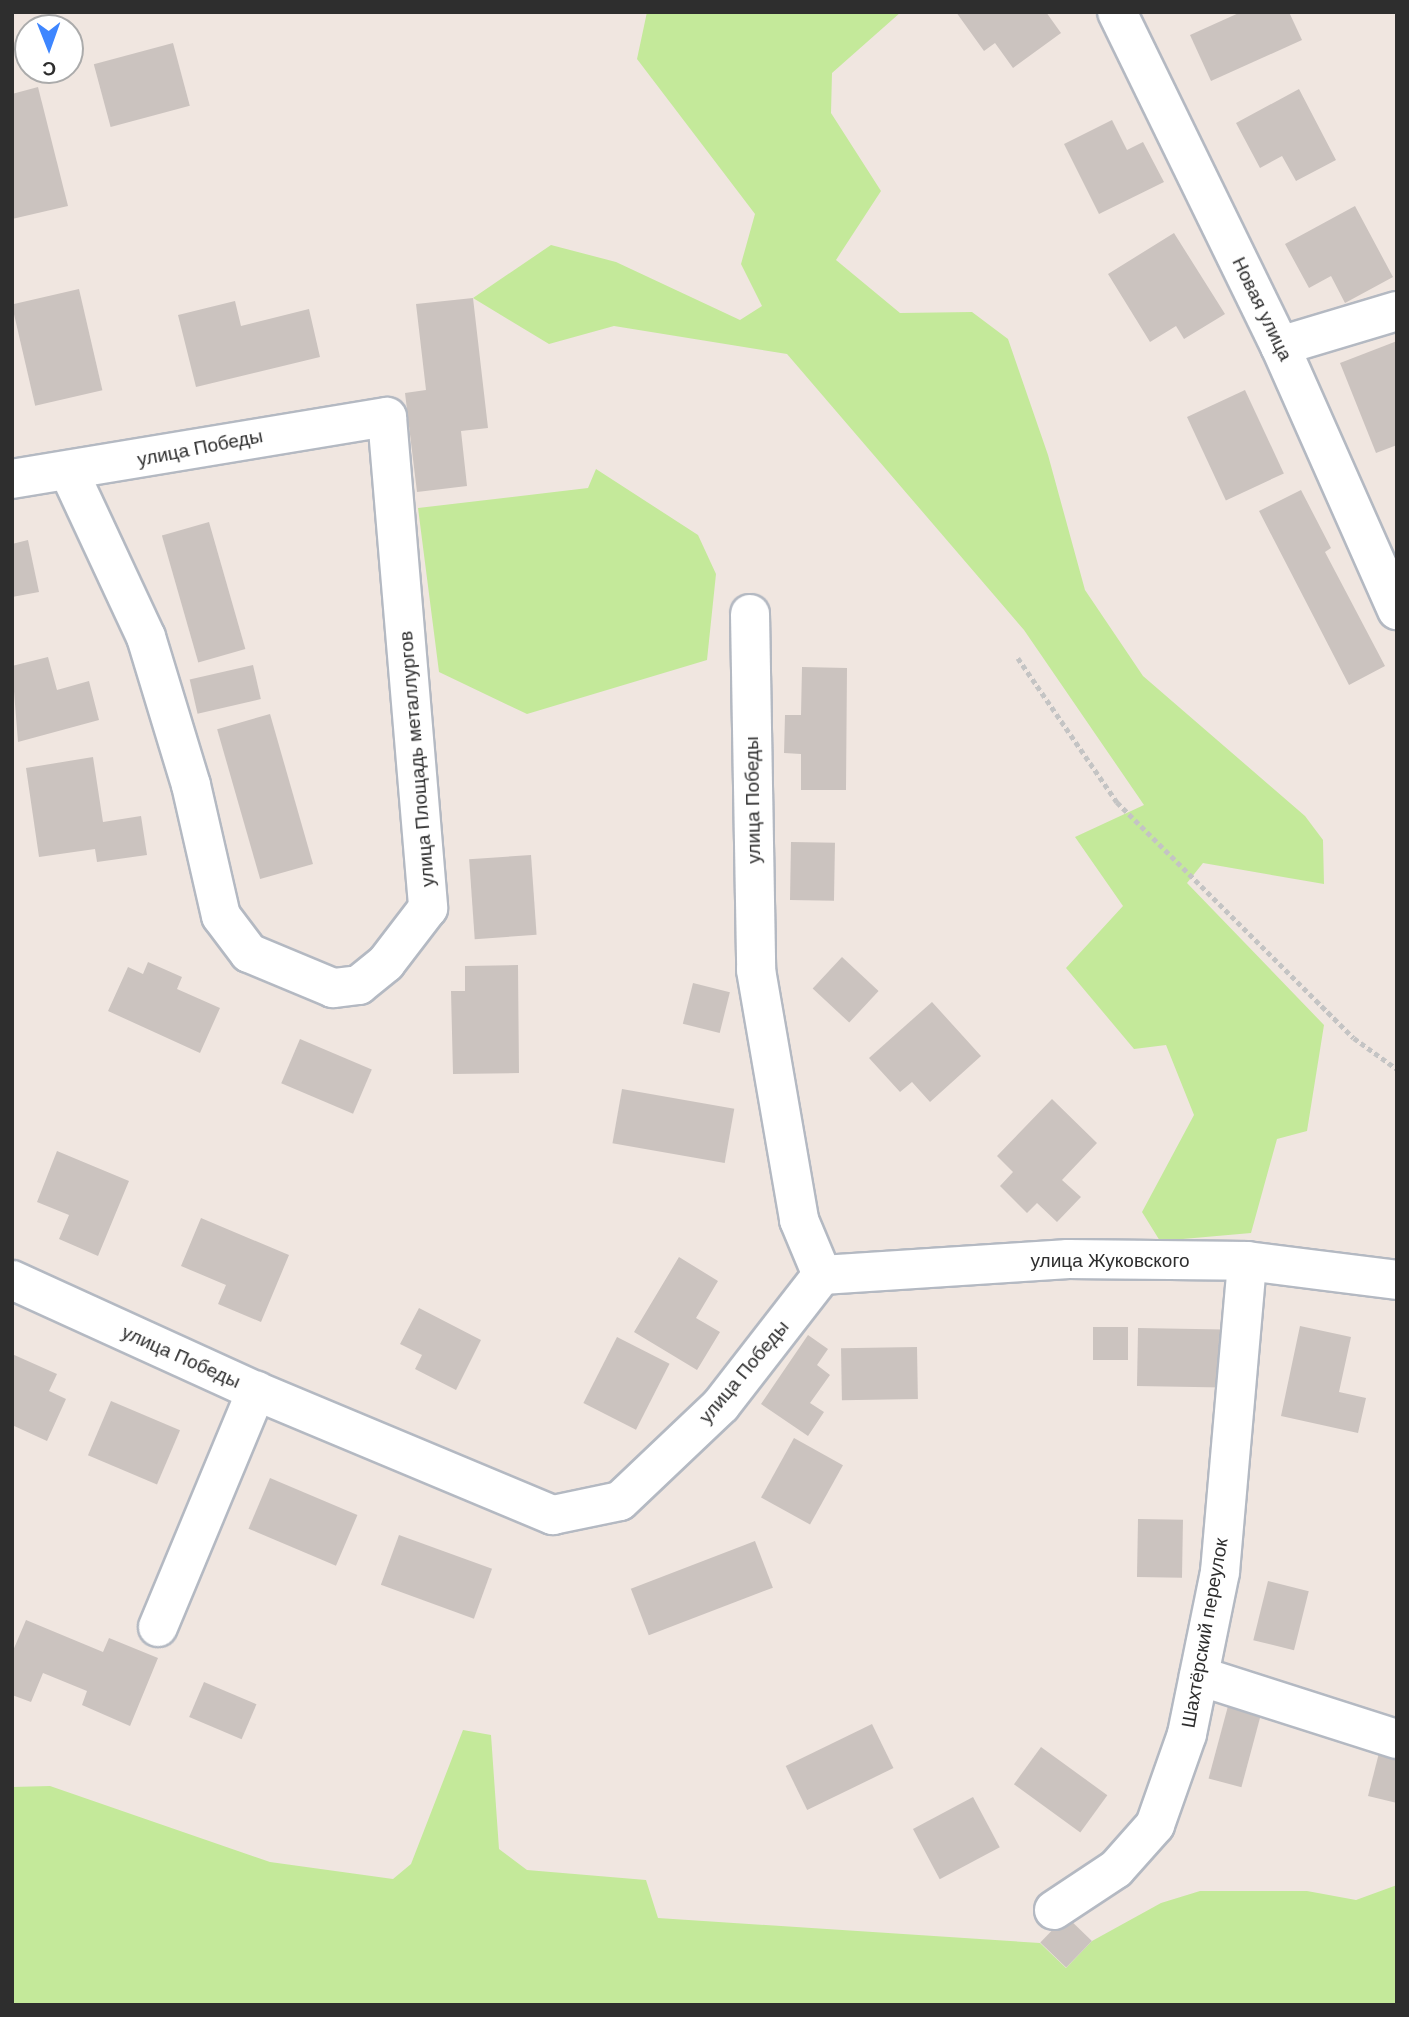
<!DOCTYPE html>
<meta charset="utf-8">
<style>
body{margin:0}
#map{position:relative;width:1409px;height:2017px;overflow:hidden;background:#f0e6e0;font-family:Arial,sans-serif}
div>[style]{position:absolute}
.green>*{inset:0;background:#c4e99a}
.building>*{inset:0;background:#cbc3bf;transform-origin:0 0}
.path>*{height:4.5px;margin-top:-2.25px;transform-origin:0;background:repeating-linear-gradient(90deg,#c4c4c4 0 5px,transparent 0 8.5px)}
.roads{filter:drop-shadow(2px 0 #b4b9c2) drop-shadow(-2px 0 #b4b9c2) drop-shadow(0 2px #b4b9c2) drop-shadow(0 -2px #b4b9c2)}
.minor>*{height:38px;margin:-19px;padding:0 19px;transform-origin:19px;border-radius:19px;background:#fff}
span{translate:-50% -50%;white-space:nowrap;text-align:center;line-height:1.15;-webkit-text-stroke:5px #fff;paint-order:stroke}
.street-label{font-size:19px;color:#2e2e2e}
.frame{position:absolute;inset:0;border:14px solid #2e2e2e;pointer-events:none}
.north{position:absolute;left:14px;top:14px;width:70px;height:70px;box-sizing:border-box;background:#fff;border:2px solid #ababab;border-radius:50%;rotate:179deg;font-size:19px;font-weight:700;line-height:28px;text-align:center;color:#2e2e2e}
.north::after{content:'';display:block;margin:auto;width:24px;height:32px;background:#3e86ff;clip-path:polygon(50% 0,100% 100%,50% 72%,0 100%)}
</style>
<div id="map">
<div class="green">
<i style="clip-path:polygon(647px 12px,901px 12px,832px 73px,831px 113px,881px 191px,836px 260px,900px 313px,972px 312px,1008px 339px,1048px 455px,1085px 590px,1143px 676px,1305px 816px,1323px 840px,1324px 884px,1203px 863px,1187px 883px,1324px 1025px,1307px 1131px,1277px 1139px,1251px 1233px,1160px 1241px,1142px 1212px,1194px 1115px,1166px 1045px,1134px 1049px,1066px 968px,1123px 906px,1075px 837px,1144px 805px,1024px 630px,787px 354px,614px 326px,549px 344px,473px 298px,551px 245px,616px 262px,740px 320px,762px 306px,741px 264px,755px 214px,637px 59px)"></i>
<i style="clip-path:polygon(596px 469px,698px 535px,716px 574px,707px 660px,527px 714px,439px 672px,418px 508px,588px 488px)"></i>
<i style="clip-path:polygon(463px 1730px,491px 1735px,499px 1849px,527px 1870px,646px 1880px,658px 1918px,1040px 1943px,1066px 1968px,1092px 1941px,1161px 1903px,1200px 1891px,1307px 1891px,1356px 1900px,1397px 1885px,1397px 2005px,12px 2005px,12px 1787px,50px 1786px,270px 1862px,393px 1879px,411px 1864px)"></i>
</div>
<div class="building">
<i style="clip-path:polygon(956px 12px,1046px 12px,1061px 33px,1013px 68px,995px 43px,984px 51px)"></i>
<i style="clip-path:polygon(1241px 12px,1289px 12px,1302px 40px,1211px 81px,1190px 35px)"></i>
<i style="left:173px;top:43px;width:65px;height:82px;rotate:75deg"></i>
<i style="clip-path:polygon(38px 87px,68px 206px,12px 219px,12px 94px)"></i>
<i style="clip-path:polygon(1299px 89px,1336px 160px,1296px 181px,1282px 156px,1260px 168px,1236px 123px)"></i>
<i style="clip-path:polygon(1112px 120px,1127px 150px,1143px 142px,1164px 182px,1099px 214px,1064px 144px)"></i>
<i style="clip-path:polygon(1355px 206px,1393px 277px,1345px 303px,1331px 276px,1309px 288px,1285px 244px)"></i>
<i style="clip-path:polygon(1174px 233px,1225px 314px,1184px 339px,1176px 326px,1150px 342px,1108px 274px)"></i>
<i style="left:79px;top:289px;width:104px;height:69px;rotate:77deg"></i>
<i style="clip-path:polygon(473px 298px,488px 428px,461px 431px,467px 486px,417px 492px,405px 393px,426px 390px,416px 304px)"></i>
<i style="clip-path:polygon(235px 301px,241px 326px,309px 309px,320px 357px,196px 387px,178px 315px)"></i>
<i style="clip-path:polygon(1397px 341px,1397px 445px,1376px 453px,1340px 363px)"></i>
<i style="left:1245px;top:390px;width:92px;height:64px;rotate:65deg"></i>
<i style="clip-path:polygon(1301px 490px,1331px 548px,1325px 552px,1385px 666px,1349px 685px,1259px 511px)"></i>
<i style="left:209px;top:522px;width:132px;height:49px;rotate:74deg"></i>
<i style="clip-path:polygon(28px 540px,39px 592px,12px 597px,12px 544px)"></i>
<i style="clip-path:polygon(48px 657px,57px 690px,89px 681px,99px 720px,18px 742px,12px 666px)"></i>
<i style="left:253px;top:665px;width:35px;height:65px;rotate:77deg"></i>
<i style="clip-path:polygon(802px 667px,847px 668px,846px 790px,801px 790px,801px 754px,784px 753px,785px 715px,801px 715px)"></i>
<i style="left:270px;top:714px;width:156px;height:55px;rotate:74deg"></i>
<i style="clip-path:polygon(93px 757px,103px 822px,141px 816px,147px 855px,97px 862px,95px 849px,39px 857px,26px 768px)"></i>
<i style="left:791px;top:842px;width:44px;height:58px;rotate:1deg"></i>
<i style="left:531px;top:855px;width:80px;height:62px;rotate:86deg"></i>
<i style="left:842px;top:957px;width:50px;height:43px;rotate:43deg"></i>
<i style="clip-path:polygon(148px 962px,182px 977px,177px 989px,220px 1008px,200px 1053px,108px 1011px,128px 967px,143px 974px)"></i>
<i style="clip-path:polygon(518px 965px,519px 1073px,453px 1074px,451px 991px,465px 991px,465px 966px)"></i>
<i style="left:693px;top:983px;width:38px;height:42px;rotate:14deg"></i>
<i style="clip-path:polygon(932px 1002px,981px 1056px,930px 1102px,912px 1082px,900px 1092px,869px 1058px)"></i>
<i style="left:300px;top:1039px;width:78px;height:48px;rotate:23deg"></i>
<i style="left:622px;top:1089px;width:114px;height:55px;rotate:10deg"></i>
<i style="clip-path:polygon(1052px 1099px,1097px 1143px,1062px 1180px,1081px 1197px,1057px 1222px,1037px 1203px,1027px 1213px,1000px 1186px,1013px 1172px,997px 1156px)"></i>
<i style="clip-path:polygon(57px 1151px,129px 1181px,98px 1256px,59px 1239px,69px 1215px,37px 1202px)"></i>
<i style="clip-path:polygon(201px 1218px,289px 1255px,261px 1322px,218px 1304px,226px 1285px,181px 1266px)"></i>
<i style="clip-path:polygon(679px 1257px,718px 1281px,696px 1318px,720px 1332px,697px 1370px,634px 1332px)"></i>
<i style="clip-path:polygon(419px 1308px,481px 1340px,456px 1390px,415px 1369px,422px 1355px,400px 1344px)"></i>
<i style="clip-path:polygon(1300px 1326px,1351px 1337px,1339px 1392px,1366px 1398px,1358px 1433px,1281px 1416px)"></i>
<i style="left:1093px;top:1327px;width:35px;height:33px"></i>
<i style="left:1138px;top:1328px;width:86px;height:58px;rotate:1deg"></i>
<i style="clip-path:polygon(808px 1335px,828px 1349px,817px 1365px,830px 1375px,810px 1403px,824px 1412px,808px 1436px,761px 1404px)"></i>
<i style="left:617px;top:1337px;width:59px;height:74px;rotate:27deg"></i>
<i style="left:917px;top:1347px;width:52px;height:76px;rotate:89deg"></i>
<i style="clip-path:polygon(12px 1354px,57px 1374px,49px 1391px,66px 1399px,47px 1441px,12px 1425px)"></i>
<i style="left:111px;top:1401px;width:75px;height:59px;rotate:23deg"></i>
<i style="left:794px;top:1438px;width:56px;height:68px;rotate:29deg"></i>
<i style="left:270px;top:1478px;width:95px;height:55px;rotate:23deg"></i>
<i style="left:1138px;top:1519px;width:45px;height:58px;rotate:1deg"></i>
<i style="left:399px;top:1535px;width:99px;height:53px;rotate:20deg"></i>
<i style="left:755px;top:1541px;width:50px;height:133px;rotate:69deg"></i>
<i style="left:1268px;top:1581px;width:42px;height:61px;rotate:14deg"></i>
<i style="clip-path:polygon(26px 1620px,103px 1652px,109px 1638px,158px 1658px,130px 1726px,82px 1705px,87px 1691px,43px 1673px,31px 1702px,12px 1695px,12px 1653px)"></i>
<i style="left:204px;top:1682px;width:57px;height:38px;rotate:23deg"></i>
<i style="left:1228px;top:1706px;width:34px;height:75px;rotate:15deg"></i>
<i style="left:872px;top:1724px;width:49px;height:96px;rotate:64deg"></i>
<i style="clip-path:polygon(1381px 1745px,1397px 1749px,1397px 1803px,1368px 1796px)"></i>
<i style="left:1041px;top:1747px;width:82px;height:46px;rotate:36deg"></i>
<i style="left:973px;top:1797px;width:57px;height:68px;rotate:62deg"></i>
<i style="left:1066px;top:1916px;width:36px;height:37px;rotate:44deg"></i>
</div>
<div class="path">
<i style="left:1018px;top:658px;width:175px;rotate:55.5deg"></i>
<i style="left:1117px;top:802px;width:334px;rotate:44.9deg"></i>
<i style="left:1354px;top:1038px;width:53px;rotate:35.8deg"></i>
</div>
<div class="roads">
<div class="minor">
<i style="left:1117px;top:12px;width:372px;rotate:64deg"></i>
<i style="left:1280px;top:346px;width:289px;rotate:66.1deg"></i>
<i style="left:1280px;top:346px;width:122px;rotate:-16.7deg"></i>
<i style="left:12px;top:479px;width:380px;rotate:-9.4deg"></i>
<i style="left:387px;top:417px;width:493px;rotate:85.2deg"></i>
<i style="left:428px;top:908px;width:69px;rotate:127.4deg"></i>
<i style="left:386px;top:963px;width:35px;rotate:141deg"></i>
<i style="left:359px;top:985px;width:26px;rotate:173deg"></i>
<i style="left:333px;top:988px;width:91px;rotate:-157.4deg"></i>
<i style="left:249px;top:953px;width:46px;rotate:-127.1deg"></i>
<i style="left:221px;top:916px;width:134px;rotate:-102.9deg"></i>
<i style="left:191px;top:785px;width:155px;rotate:-106.9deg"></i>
<i style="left:146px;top:637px;width:182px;rotate:-115deg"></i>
<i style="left:750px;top:614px;width:356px;rotate:89deg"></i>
<i style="left:756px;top:970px;width:254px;rotate:80.2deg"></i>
<i style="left:799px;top:1220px;width:60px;rotate:67.3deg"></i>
<i style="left:822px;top:1275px;width:247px;rotate:-3.7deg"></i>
<i style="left:1068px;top:1259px;width:179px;rotate:0.6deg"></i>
<i style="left:1247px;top:1261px;width:151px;rotate:7.2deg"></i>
<i style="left:12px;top:1280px;width:268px;rotate:24.5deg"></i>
<i style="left:256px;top:1391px;width:322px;rotate:22.7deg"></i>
<i style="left:553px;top:1515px;width:68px;rotate:-11.8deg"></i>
<i style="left:620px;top:1501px;width:139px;rotate:-43.5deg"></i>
<i style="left:721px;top:1405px;width:165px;rotate:-52.2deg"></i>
<i style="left:158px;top:1627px;width:256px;rotate:-67.4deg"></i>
<i style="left:1199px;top:1676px;width:208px;rotate:17.7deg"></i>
<i style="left:1054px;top:1910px;width:74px;rotate:-33.5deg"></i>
<i style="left:1116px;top:1869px;width:59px;rotate:-48.4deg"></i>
<i style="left:1155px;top:1825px;width:96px;rotate:-70.6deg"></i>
<i style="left:1187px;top:1734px;width:165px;rotate:-78.5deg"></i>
<i style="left:1220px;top:1572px;width:312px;rotate:-85deg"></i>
</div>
</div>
<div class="street-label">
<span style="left:1262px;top:309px;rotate:64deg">Новая улица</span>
<span style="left:200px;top:448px;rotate:-11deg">улица Победы</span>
<span style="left:417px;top:759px;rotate:-95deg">улица Площадь металлургов</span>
<span style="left:753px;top:800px;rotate:-91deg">улица Победы</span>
<span style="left:1110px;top:1261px">улица Жуковского</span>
<span style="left:181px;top:1357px;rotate:24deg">улица Победы</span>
<span style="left:744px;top:1372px;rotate:-50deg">улица Победы</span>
<span style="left:1205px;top:1633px;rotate:-80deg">Шахтёрский переулок</span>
</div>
<div class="frame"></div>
<div class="north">С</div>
</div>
